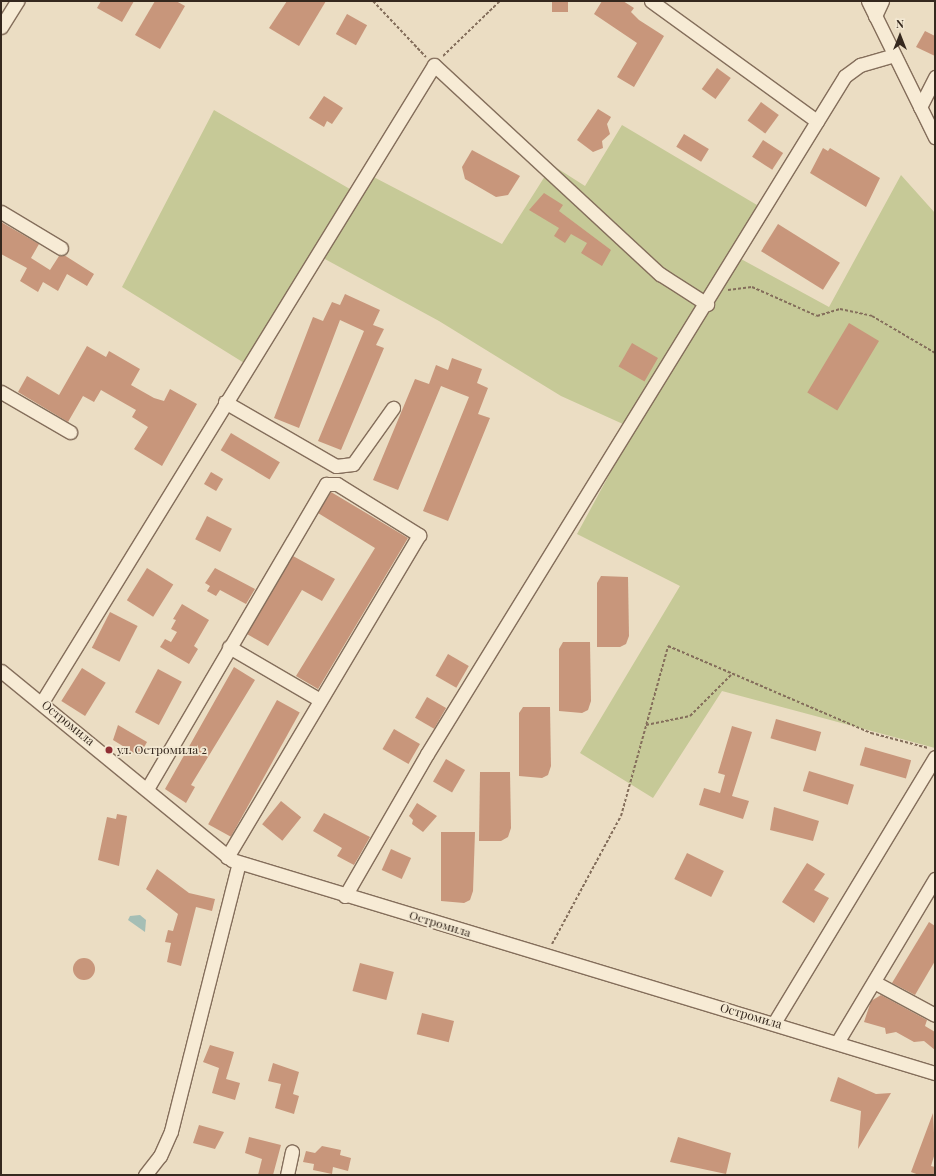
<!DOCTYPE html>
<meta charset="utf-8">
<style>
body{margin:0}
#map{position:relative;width:936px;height:1176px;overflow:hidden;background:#ebddc3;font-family:"Playfair Display",serif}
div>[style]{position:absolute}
.green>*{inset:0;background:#c6c997}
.water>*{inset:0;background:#a5beb5}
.building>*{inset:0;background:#c8967b;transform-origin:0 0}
.round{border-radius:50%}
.path>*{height:2px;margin-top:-1px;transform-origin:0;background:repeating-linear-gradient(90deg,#846e5b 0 3px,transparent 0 5px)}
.roads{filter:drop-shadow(1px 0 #846e5b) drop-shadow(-1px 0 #846e5b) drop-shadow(0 1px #846e5b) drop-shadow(0 -1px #846e5b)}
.minor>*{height:13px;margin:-6.5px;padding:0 6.5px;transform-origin:6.5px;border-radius:6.5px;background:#f7ebd5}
.dots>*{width:11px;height:11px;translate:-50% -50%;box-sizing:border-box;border:2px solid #f3e8d2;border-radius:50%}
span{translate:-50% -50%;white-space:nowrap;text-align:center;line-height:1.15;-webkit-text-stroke:3.5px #f3e8d2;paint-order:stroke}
.street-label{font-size:12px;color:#35281e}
.poi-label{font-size:12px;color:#35281e}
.left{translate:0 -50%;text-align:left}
.frame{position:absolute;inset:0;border:2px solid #35281e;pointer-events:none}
.north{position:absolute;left:880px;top:16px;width:40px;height:40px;-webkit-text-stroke:3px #f3e8d2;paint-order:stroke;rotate:0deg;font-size:11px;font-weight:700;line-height:16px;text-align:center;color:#35281e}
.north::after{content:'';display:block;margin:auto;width:14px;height:18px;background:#35281e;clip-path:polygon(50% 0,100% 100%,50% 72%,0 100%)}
</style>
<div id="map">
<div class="green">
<i style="clip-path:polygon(214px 110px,355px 192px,366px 173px,502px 244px,552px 165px,585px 186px,622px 125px,757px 205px,741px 259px,829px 307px,901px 175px,935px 213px,935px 748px,722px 691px,653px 798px,580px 753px,680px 586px,577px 534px,634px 429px,561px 396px,439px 321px,323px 258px,249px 366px,122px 287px)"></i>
</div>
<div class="water">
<i style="clip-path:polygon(140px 915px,146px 920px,145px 932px,128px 920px,130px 916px)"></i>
</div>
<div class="building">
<i style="clip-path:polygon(101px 1px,134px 1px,122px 22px,97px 8px)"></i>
<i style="clip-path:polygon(155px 1px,176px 1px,185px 6px,160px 49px,135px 35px)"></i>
<i style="clip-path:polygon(287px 1px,326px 1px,299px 46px,269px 28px)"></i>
<i style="left:552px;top:1px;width:16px;height:11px"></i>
<i style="clip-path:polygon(602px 1px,623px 1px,634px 8px,631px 12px,639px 20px,664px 36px,634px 87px,617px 77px,637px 43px,594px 14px)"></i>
<i style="left:347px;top:14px;width:23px;height:23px;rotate:29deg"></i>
<i style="clip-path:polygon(925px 31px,935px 36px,935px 56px,916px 47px)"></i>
<i style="left:717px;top:68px;width:17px;height:26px;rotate:36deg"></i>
<i style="clip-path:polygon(324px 96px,343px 108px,332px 124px,327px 121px,324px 127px,309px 118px)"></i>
<i style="left:761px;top:102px;width:22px;height:23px;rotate:36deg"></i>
<i style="clip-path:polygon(598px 109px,611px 117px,607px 124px,610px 134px,602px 141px,603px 148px,593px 152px,577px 140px)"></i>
<i style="left:684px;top:134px;width:29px;height:15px;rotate:31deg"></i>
<i style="left:763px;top:140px;width:24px;height:20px;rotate:33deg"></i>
<i style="clip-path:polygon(823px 148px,828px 151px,830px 148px,880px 178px,866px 207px,810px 173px)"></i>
<i style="clip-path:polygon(472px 150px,520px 176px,508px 195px,496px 197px,465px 179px,462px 167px)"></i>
<i style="clip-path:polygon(544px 193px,563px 205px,559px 211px,611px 250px,602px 266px,581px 253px,587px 243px,571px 234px,565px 243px,554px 236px,559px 228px,529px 210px)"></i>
<i style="clip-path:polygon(1px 222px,39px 244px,31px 258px,50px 270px,59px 256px,64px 255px,94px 274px,87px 286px,67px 274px,58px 291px,43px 282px,38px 292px,20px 281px,27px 268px,1px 254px)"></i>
<i style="left:778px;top:224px;width:73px;height:32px;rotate:32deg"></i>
<i style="clip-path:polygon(345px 294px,380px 310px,373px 325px,384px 329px,376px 345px,384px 348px,341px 450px,318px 441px,364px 331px,340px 320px,299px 428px,274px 418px,313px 317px,323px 321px,332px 302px,340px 305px)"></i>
<i style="left:849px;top:323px;width:35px;height:81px;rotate:31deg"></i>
<i style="left:632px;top:343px;width:30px;height:27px;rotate:30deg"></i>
<i style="clip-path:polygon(87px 346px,106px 357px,109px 351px,140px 369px,131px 385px,154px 398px,164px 401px,170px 389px,197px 404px,162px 466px,134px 449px,148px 427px,132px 417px,136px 410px,101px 390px,94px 402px,83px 396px,68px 422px,18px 392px,27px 376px,59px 395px)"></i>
<i style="clip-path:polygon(452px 358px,482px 369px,477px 383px,488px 388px,478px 414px,490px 418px,448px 521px,423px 511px,469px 397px,441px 386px,398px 490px,373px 480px,415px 379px,429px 384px,436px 365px,448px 370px)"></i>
<i style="left:231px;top:433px;width:57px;height:20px;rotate:31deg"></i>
<i style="left:211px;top:472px;width:14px;height:14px;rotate:30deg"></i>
<i style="clip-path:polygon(331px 492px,408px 538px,318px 689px,296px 676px,375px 548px,318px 513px)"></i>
<i style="left:207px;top:516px;width:28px;height:26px;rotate:27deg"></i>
<i style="clip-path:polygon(293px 556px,335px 579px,322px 601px,302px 590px,268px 646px,247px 634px)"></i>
<i style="left:147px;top:568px;width:31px;height:38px;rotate:32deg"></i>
<i style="clip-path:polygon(215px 568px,255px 589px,246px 604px,220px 590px,216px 596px,207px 591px,210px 586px,205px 583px)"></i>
<i style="clip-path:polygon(601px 576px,628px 577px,629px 636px,626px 644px,620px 647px,597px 647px,597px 583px)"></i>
<i style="clip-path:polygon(182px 604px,209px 620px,194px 646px,198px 649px,189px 664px,160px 647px,165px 639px,171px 642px,177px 632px,171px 629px,176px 620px,173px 619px)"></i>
<i style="left:110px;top:612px;width:31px;height:40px;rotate:27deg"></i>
<i style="clip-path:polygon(563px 642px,590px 642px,591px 701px,588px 710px,582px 713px,559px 711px,559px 649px)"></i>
<i style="left:448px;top:654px;width:24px;height:25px;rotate:30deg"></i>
<i style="clip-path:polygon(234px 667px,255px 680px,191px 785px,195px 787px,186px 803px,165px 789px)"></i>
<i style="left:82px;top:668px;width:28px;height:39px;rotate:32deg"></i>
<i style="left:158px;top:669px;width:27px;height:49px;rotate:28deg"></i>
<i style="left:427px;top:697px;width:22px;height:24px;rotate:30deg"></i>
<i style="left:277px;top:700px;width:26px;height:142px;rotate:29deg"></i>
<i style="clip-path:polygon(523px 707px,550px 707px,551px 766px,548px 775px,542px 778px,519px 776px,519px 713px)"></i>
<i style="left:776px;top:719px;width:47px;height:20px;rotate:16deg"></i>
<i style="clip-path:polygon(118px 725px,147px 742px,139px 756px,113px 740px)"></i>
<i style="clip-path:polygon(732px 726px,752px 732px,732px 796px,749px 801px,743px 819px,699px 805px,704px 788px,720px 793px,725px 775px,718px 773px)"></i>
<i style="left:394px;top:729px;width:30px;height:23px;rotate:30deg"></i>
<i style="left:865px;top:747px;width:48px;height:19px;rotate:16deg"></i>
<i style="left:446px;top:759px;width:22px;height:26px;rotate:30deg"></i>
<i style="left:809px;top:771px;width:47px;height:21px;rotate:17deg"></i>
<i style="clip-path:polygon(480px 772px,510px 772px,511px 828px,508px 837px,501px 841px,479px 841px)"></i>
<i style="left:281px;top:801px;width:26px;height:30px;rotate:39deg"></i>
<i style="clip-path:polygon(417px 803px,437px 816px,423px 832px,412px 824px,413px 820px,409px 816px)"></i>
<i style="clip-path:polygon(774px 807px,819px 821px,813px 841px,770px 830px)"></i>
<i style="clip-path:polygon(324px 813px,370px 837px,354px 865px,337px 856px,342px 848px,313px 831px)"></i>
<i style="clip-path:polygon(117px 814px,127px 816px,119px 866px,98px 860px,107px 817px,116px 819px)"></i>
<i style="clip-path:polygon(441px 832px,475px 832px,473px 891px,470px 900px,464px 903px,441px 901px)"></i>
<i style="left:391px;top:849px;width:22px;height:23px;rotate:24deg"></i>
<i style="left:687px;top:853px;width:41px;height:29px;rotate:26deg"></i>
<i style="clip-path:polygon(807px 863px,825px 874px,814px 890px,829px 898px,814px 923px,782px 902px)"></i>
<i style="clip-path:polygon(157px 869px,189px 893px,215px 899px,212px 911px,196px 907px,181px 966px,167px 962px,171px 943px,165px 942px,168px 930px,173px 931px,178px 914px,146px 889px)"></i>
<i style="clip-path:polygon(929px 922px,935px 926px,935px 961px,915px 995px,892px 983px)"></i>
<i class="round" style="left:73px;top:958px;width:22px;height:22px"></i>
<i style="left:360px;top:963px;width:35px;height:29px;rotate:15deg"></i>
<i style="clip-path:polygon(881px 995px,927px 1020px,925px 1026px,935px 1032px,935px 1050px,924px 1041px,914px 1042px,896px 1032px,886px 1034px,885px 1028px,864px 1022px,871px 1001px)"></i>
<i style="left:422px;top:1013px;width:33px;height:22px;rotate:14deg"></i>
<i style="clip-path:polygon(210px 1045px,234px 1052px,226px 1079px,240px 1083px,235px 1100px,212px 1093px,219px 1068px,203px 1062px)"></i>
<i style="clip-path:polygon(273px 1063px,299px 1072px,293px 1094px,299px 1096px,294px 1114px,275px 1108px,281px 1084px,268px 1081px)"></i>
<i style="clip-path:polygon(838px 1077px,876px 1094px,891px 1093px,858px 1149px,861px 1111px,830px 1101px)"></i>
<i style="clip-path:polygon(933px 1113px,935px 1153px,931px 1166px,935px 1167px,935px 1175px,919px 1175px,911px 1172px)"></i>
<i style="clip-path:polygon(199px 1125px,224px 1132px,215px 1149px,193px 1143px)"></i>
<i style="clip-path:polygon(249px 1137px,281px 1145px,273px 1175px,258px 1175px,262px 1159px,245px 1153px)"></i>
<i style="clip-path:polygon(678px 1137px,731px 1153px,726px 1174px,670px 1162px)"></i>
<i style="clip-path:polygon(322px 1146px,341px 1150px,340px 1155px,351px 1158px,348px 1171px,333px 1167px,332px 1174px,313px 1170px,314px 1164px,303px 1162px,306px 1151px,315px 1153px)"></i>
</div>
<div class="path">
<i style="left:373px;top:1px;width:77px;rotate:46.6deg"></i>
<i style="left:443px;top:56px;width:79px;rotate:-44deg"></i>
<i style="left:728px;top:290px;width:24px;rotate:-7deg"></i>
<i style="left:752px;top:287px;width:71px;rotate:24deg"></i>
<i style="left:817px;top:316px;width:24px;rotate:-17deg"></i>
<i style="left:840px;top:309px;width:33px;rotate:12deg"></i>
<i style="left:872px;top:316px;width:73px;rotate:30.4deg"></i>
<i style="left:646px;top:725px;width:45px;rotate:-11.6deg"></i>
<i style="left:690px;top:716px;width:58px;rotate:-45deg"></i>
<i style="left:552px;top:944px;width:145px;rotate:-61.7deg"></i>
<i style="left:621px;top:816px;width:176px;rotate:-74.5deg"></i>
<i style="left:668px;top:646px;width:221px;rotate:23.2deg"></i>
<i style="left:871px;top:733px;width:59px;rotate:14.7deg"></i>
</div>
<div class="roads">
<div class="minor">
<i style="left:651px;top:1px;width:205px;rotate:35.9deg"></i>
<i style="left:868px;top:1px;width:152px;rotate:63.8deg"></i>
<i style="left:875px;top:16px;width:17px;rotate:-65deg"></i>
<i style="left:1px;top:27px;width:31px;rotate:-58deg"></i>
<i style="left:920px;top:107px;width:34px;rotate:-63deg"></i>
<i style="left:1px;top:212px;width:70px;rotate:31deg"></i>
<i style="left:1px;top:392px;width:80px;rotate:30.1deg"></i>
<i style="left:225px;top:402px;width:128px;rotate:30deg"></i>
<i style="left:336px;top:466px;width:17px;rotate:-7deg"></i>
<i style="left:353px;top:464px;width:69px;rotate:-54.5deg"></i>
<i style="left:229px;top:647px;width:105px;rotate:30.2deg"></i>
<i style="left:1px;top:671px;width:298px;rotate:39.3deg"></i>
<i style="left:232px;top:860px;width:735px;rotate:16.86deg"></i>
<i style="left:42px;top:702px;width:748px;rotate:-58.39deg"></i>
<i style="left:434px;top:65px;width:308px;rotate:42.8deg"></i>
<i style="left:660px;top:274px;width:56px;rotate:32.6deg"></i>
<i style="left:147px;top:789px;width:354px;rotate:-59.6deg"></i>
<i style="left:326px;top:484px;width:11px"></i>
<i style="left:337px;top:484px;width:97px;rotate:31.9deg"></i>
<i style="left:419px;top:535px;width:375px;rotate:120.8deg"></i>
<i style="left:345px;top:896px;width:164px;rotate:-60deg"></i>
<i style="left:427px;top:754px;width:796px;rotate:-58.35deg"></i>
<i style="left:845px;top:76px;width:19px;rotate:-36deg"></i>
<i style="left:860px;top:65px;width:35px;rotate:-16deg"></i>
<i style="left:874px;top:982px;width:69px;rotate:28.4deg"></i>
<i style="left:774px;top:1023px;width:311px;rotate:-58.8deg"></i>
<i style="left:838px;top:1041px;width:189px;rotate:-59.1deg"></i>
<i style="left:145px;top:1175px;width:24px;rotate:-52deg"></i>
<i style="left:160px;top:1156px;width:27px;rotate:-66deg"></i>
<i style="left:171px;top:1131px;width:276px;rotate:-75.8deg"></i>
<i style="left:287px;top:1175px;width:24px;rotate:-78deg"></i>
</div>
</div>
<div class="dots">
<i style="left:109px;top:750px;background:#902e34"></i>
</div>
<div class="street-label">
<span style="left:68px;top:723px;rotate:39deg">Остромила</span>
<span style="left:440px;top:924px;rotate:17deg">Остромила</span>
<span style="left:751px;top:1016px;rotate:16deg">Остромила</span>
</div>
<div class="poi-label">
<span class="left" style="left:117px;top:750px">ул. Остромила 2</span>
</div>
<div class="frame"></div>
<div class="north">N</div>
</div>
